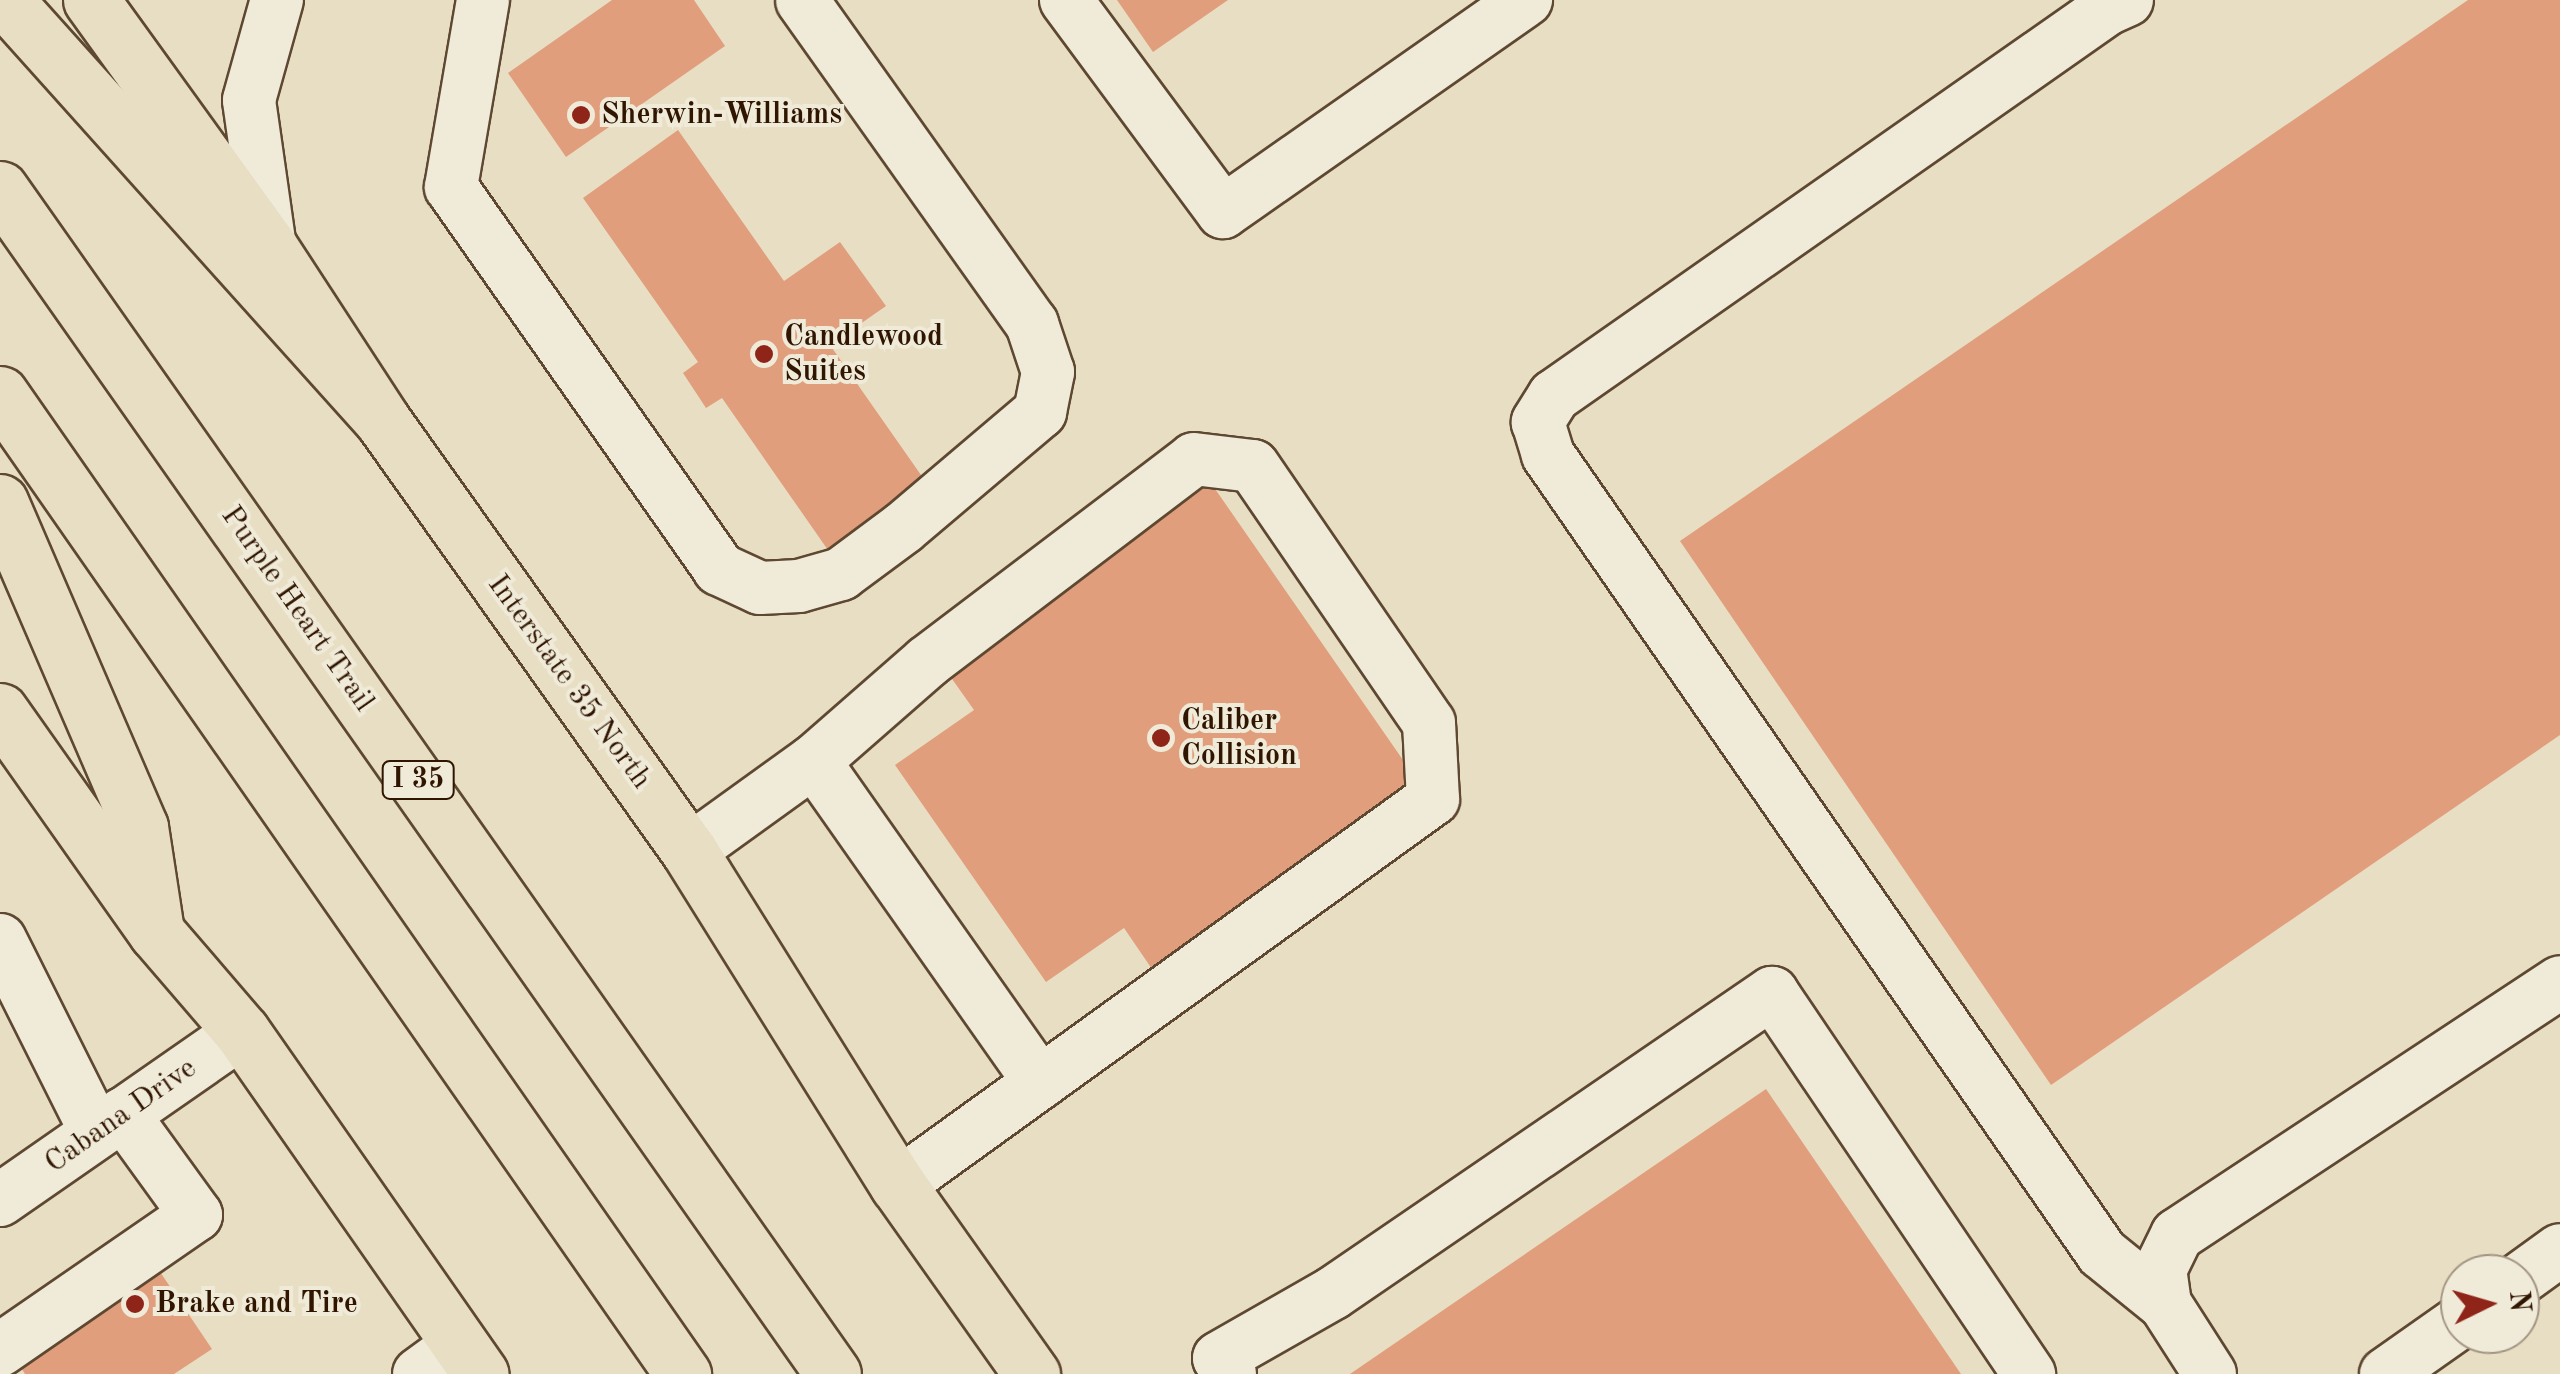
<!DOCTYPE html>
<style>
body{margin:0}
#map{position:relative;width:2560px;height:1374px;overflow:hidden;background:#e8dec4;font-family:"Old Standard TT",serif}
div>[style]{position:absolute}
.building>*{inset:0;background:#e19e7c}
.roads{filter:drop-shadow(2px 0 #5e4831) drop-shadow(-2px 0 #5e4831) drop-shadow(0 2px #5e4831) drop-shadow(0 -2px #5e4831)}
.minor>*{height:52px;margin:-26px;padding:0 26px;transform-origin:26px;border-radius:26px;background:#f0ead9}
.major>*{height:55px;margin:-27.5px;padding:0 27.5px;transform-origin:27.5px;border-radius:27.5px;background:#e8dec4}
.highway>*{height:55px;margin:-27.5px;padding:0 27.5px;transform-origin:27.5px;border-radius:27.5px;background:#e8dec4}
.dots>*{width:28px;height:28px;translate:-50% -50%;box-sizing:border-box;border:5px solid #f0ead9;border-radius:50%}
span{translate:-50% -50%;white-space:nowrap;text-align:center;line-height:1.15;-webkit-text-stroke:8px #f0ead9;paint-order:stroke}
.shield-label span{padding:2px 8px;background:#f0ead9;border:2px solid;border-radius:8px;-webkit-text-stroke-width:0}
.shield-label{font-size:28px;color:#301600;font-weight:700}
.poi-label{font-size:30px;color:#301600;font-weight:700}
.left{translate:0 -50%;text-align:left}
.street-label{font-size:30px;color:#301600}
.north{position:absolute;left:2440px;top:1254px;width:100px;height:100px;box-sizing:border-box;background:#f0ead9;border:2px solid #a39582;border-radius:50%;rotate:85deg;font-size:28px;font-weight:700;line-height:40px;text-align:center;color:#301600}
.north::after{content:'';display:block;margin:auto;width:35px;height:45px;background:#8f2418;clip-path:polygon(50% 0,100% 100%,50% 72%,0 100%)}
</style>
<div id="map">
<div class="building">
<i style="clip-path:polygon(612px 0,694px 0,725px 46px,566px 157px,508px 73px)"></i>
<i style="clip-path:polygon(1117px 0,1228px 0,1153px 52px)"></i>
<i style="clip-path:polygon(2468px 0,2560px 0,2560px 735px,2051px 1085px,1680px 541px)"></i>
<i style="clip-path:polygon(678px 130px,784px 281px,840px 242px,886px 306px,830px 345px,935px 495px,837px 563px,722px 398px,706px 408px,683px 373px,698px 362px,583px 198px)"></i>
<i style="clip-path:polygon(1211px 483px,1421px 786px,1154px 972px,1124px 928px,1046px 982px,895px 765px,974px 710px,945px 669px)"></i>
<i style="clip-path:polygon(1766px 1089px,1961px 1374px,1350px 1374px)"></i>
<i style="clip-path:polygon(152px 1260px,212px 1349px,174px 1374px,25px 1374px,13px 1355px)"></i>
</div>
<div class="roads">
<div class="minor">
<i style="left:483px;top:0;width:190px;rotate:99.7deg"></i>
<i style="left:451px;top:187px;width:467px;rotate:54.9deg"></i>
<i style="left:719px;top:569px;width:45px;rotate:24.9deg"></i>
<i style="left:760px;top:588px;width:39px;rotate:-3deg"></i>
<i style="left:799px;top:586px;width:44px;rotate:-15.9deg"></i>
<i style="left:841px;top:574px;width:77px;rotate:-36.6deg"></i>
<i style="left:903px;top:528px;width:180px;rotate:-40.3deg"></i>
<i style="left:1040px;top:412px;width:41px;rotate:-78.7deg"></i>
<i style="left:1048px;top:372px;width:51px;rotate:-108.4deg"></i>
<i style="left:1032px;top:324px;width:397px;rotate:-125.4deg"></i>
<i style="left:1066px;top:0;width:264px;rotate:53.5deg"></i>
<i style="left:1223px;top:212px;width:370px;rotate:-35deg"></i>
<i style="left:2127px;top:0;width:22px;rotate:156deg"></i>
<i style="left:2107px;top:9px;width:675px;rotate:145.01deg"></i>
<i style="left:1554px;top:396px;width:31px;rotate:122deg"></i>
<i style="left:1538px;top:422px;width:34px;rotate:73deg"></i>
<i style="left:1548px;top:455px;width:971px;rotate:55.23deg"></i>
<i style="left:2102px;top:1253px;width:81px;rotate:39deg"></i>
<i style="left:270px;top:248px;width:149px;rotate:-98.1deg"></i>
<i style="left:249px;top:100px;width:104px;rotate:-74.4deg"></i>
<i style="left:814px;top:761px;width:393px;rotate:54.9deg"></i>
<i style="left:689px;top:851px;width:154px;rotate:-35.8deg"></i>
<i style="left:814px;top:761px;width:150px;rotate:-41.2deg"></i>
<i style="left:927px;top:662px;width:335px;rotate:-37.2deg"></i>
<i style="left:1194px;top:459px;width:59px;rotate:6.8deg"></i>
<i style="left:1253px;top:466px;width:311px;rotate:55.6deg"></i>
<i style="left:1429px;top:723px;width:76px;rotate:87deg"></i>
<i style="left:1433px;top:799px;width:660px;rotate:144.19deg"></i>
<i style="left:0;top:940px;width:215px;rotate:63.4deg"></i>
<i style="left:0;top:1200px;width:295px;rotate:-34.8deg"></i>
<i style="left:2520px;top:1279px;width:49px;rotate:-35.9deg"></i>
<i style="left:0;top:1350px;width:238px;rotate:-34.6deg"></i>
<i style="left:196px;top:1215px;width:125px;rotate:-125.9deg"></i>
<i style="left:419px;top:1374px;width:51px;rotate:-36.2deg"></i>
<i style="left:1230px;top:1374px;width:19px;rotate:-125deg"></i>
<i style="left:1219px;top:1358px;width:131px;rotate:-29.7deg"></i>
<i style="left:1333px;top:1293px;width:532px;rotate:-34.35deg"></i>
<i style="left:1772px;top:993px;width:460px;rotate:56deg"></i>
<i style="left:2210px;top:1374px;width:83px;rotate:-122.7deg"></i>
<i style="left:2165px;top:1304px;width:34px;rotate:-98deg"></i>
<i style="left:2160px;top:1270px;width:39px;rotate:-64deg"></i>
<i style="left:2177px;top:1235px;width:459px;rotate:-33.4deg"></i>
<i style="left:2386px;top:1374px;width:90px;rotate:-35.1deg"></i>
</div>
<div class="major">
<i style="left:91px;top:0;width:306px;rotate:54.2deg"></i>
<i style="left:270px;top:248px;width:205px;rotate:56.9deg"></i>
<i style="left:382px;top:420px;width:529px;rotate:54.54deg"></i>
<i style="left:689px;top:851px;width:394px;rotate:58deg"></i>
<i style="left:898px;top:1185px;width:232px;rotate:54.7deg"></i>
<i style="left:0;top:711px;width:271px;rotate:54.8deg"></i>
<i style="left:156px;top:932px;width:132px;rotate:49.3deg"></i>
<i style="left:242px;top:1032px;width:417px;rotate:55.1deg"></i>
</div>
<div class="highway">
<i style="left:5px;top:0;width:564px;rotate:48.09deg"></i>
<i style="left:0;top:189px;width:1448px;rotate:54.89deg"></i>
<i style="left:0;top:394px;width:1195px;rotate:55.13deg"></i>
<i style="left:0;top:502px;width:354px;rotate:66.7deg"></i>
<i style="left:140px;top:827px;width:106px;rotate:81.3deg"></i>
</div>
</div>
<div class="dots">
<i style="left:581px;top:115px;background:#8f2418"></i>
<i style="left:764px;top:354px;background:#8f2418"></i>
<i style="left:1161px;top:738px;background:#8f2418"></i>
<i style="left:135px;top:1304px;background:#8f2418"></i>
</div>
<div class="shield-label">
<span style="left:418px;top:780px">I 35</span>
</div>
<div class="poi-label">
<span class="left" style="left:601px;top:115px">Sherwin-Williams</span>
<span class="left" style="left:784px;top:354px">Candlewood<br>Suites</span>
<span class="left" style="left:1181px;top:738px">Caliber<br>Collision</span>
<span class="left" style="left:155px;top:1304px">Brake and Tire</span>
</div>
<div class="street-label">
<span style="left:297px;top:609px;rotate:55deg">Purple Heart Trail</span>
<span style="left:569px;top:682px;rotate:54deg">Interstate 35 North</span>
<span style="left:121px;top:1116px;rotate:-35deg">Cabana Drive</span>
</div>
<div class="north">N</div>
</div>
